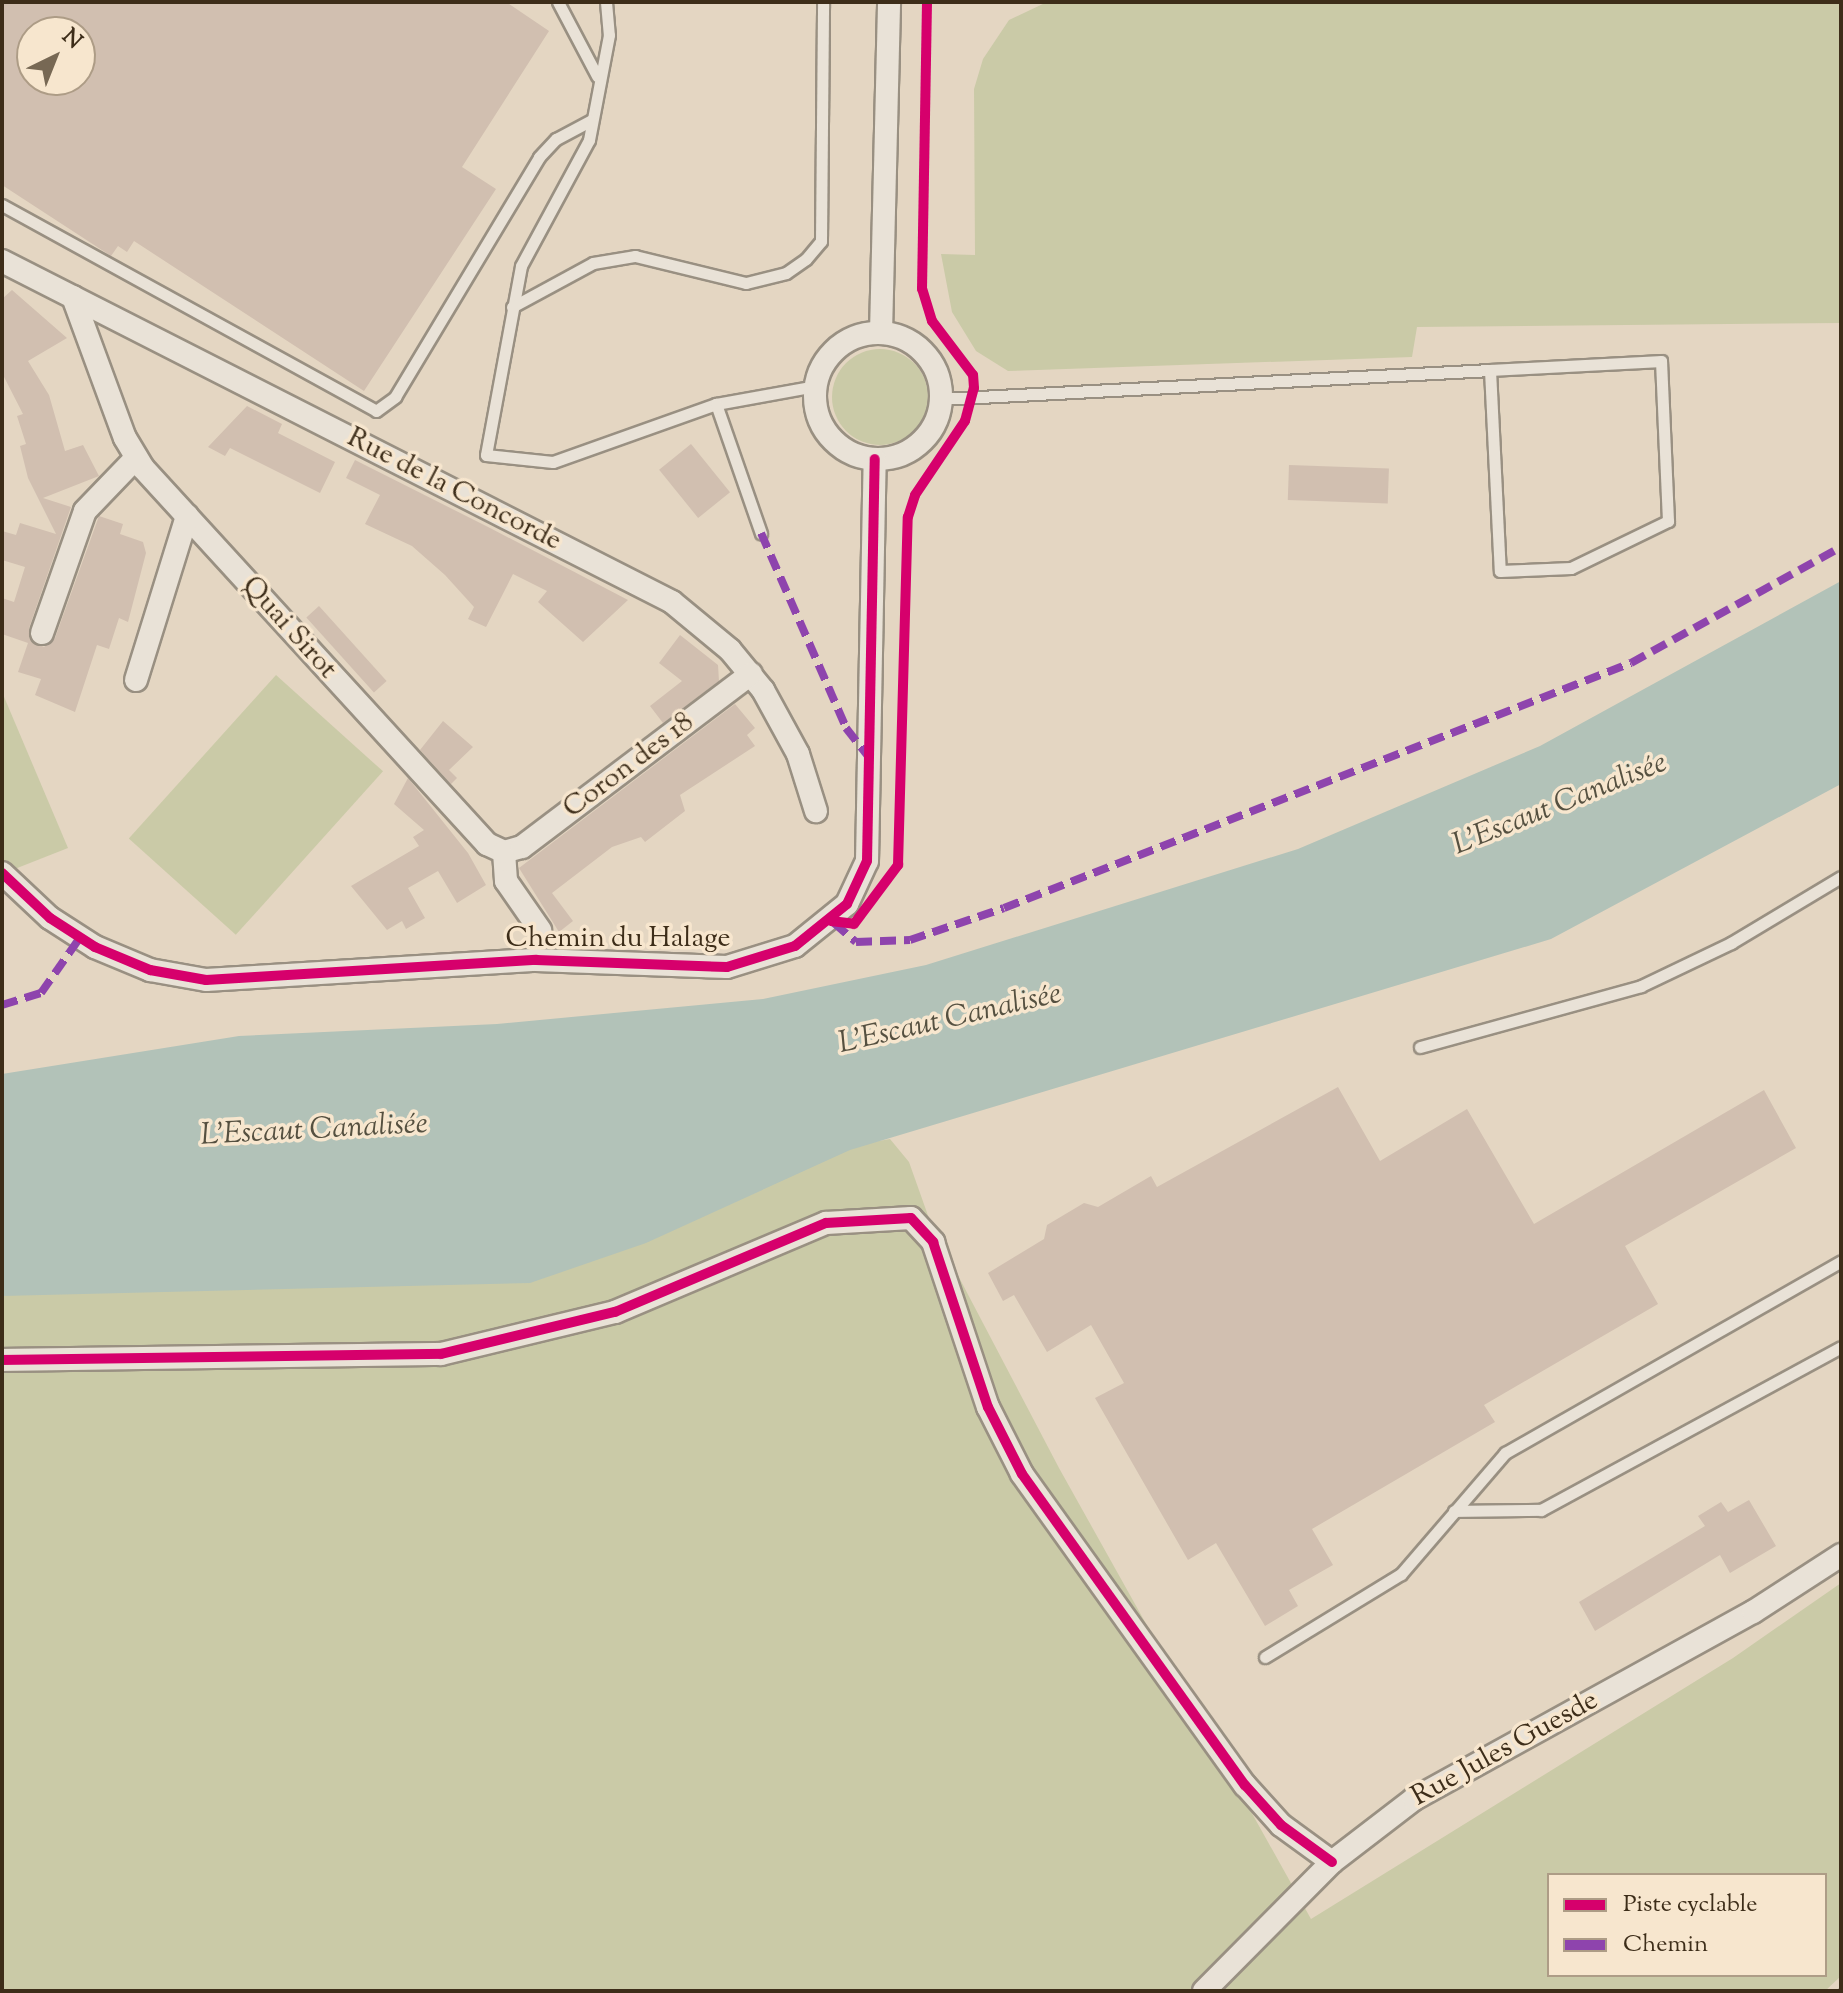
<!DOCTYPE html>
<meta charset="utf-8">
<style>
body{margin:0}
#map{position:relative;width:1843px;height:1993px;overflow:hidden;background:#e4d6c2;font-family:"Sorts Mill Goudy",serif}
div>[style]{position:absolute}
.green>*{inset:0;background:#cacaa7;transform-origin:0 0}
.round{border-radius:50%}
.water>*{inset:0;background:#b2c2b8}
.building>*{inset:0;background:#d1bfb0;transform-origin:0 0}
.roads{filter:drop-shadow(2px 0 #999082) drop-shadow(-2px 0 #999082) drop-shadow(0 2px #999082) drop-shadow(0 -2px #999082)}
.lane>*{height:11px;margin:-5.5px;padding:0 5.5px;transform-origin:5.5px;border-radius:5.5px;background:#e9e2d7}
.street>*{height:22px;margin:-11px;padding:0 11px;transform-origin:11px;border-radius:11px;background:#e9e2d7}
.street>.ring{margin:-11px;padding:0;box-sizing:content-box;background:none;border:22px solid #e9e2d7;border-radius:50%}
.rail>*{height:6px;margin-top:-3px;transform-origin:0;background:repeating-linear-gradient(90deg,#aaa39a 0 14px,transparent 0 28px)}
.quiet>*{height:8px;margin-top:-4px;transform-origin:0;background:repeating-linear-gradient(90deg,#8e44ad 0 16px,transparent 0 24px)}
.cycleway>*{height:10px;margin:-5px;padding:0 5px;transform-origin:5px;border-radius:5px;background:#d6006c}
span{translate:-50% -50%;white-space:nowrap;text-align:center;line-height:1.15;-webkit-text-stroke:7px #f7e6ce;paint-order:stroke}
.street-label{font-size:28px;color:#3d2d19}
.water-label{font-size:30px;color:#555040;font-style:italic}
.frame{position:absolute;inset:0;border:4px solid #3d2d19;pointer-events:none}
.legend{position:absolute;left:1547px;top:1873px;width:280px;height:104px;box-sizing:border-box;background:#f7e6ce;border:2px solid #ad9c86;margin:0;padding:10px 14px;list-style:none;font-size:24px;color:#3d2d19}
.legend li{display:flex;align-items:center;gap:16px;height:40px}
.legend b{width:40px;border:2px solid #ad9c86}
.north{position:absolute;left:16px;top:16px;width:80px;height:80px;box-sizing:border-box;background:#f7e6ce;border:2px solid #ad9c86;border-radius:50%;rotate:43deg;font-size:22px;font-weight:700;line-height:32px;text-align:center;color:#3d2d19}
.north::after{content:'';display:block;margin:auto;width:28px;height:36px;background:#776854;clip-path:polygon(50% 0,100% 100%,50% 72%,0 100%)}
</style>
<div id="map">
<div class="green">
<i style="clip-path:polygon(1047px 2px,1841px 2px,1841px 323px,1417px 327px,1412px 357px,1008px 371px,976px 351px,952px 312px,941px 254px,975px 255px,974px 89px,983px 59px,1009px 20px)"></i>
<i class="round" style="left:832px;top:349px;width:96px;height:96px"></i>
<i style="left:276px;top:675px;width:144px;height:220px;rotate:42deg"></i>
<i style="clip-path:polygon(2px 692px,68px 848px,2px 874px)"></i>
<i style="clip-path:polygon(evenodd,890px 1139px,909px 1162px,931px 1224px,1059px 1468px,1311px 1919px,1733px 1658px,1841px 1583px,1841px 1976px,1825px 1991px,2px 1991px,2px 1296px,890px 1139px,1549px 1875px,1825px 1875px,1825px 1975px,1549px 1975px,1549px 1875px)"></i>
</div>
<div class="water">
<i style="clip-path:polygon(1841px 581px,1841px 784px,1551px 939px,850px 1150px,646px 1243px,530px 1283px,2px 1296px,2px 1074px,239px 1036px,497px 1024px,763px 999px,926px 965px,1298px 849px,1540px 746px)"></i>
</div>
<div class="building">
<i style="clip-path:polygon(evenodd,2px 2px,506px 2px,549px 31px,462px 167px,496px 189px,364px 391px,134px 241px,127px 252px,118px 246px,111px 256px,2px 185px,2px 2px,32px 32px,80px 32px,80px 80px,32px 80px,32px 32px)"></i>
<i style="clip-path:polygon(12px 290px,67px 338px,28px 361px,49px 395px,65px 451px,83px 445px,99px 476px,43px 498px,71px 507px,29px 628px,31px 641px,44px 647px,55px 638px,99px 516px,123px 524px,120px 534px,143px 542px,146px 553px,128px 622px,119px 618px,109px 649px,97px 645px,75px 712px,35px 695px,41px 679px,18px 672px,28px 643px,2px 634px,2px 598px,14px 602px,25px 567px,2px 560px,2px 531px,16px 535px,20px 523px,56px 534px,28px 478px,20px 446px,26px 444px,17px 416px,23px 414px,2px 373px,2px 299px)"></i>
<i style="clip-path:polygon(247px 406px,282px 424px,278px 433px,335px 462px,320px 493px,230px 448px,225px 456px,208px 447px)"></i>
<i style="left:691px;top:444px;width:62px;height:41px;rotate:51deg"></i>
<i style="clip-path:polygon(355px 460px,492px 529px,628px 600px,583px 642px,538px 602px,547px 591px,513px 574px,486px 627px,468px 619px,474px 607px,445px 575px,412px 546px,365px 524px,380px 495px,346px 478px)"></i>
<i style="left:1289px;top:465px;width:100px;height:35px;rotate:2deg"></i>
<i style="left:319px;top:606px;width:101px;height:17px;rotate:48deg"></i>
<i style="clip-path:polygon(680px 635px,718px 665px,719px 681px,663px 723px,650px 706px,682px 681px,659px 663px)"></i>
<i style="clip-path:polygon(735px 704px,755px 728px,747px 735px,755px 746px,680px 795px,685px 811px,645px 842px,641px 837px,612px 847px,552px 893px,573px 921px,559px 932px,519px 868px)"></i>
<i style="clip-path:polygon(443px 721px,473px 747px,449px 770px,457px 778px,451px 784px,420px 750px)"></i>
<i style="clip-path:polygon(408px 778px,468px 853px,486px 885px,457px 903px,438px 871px,408px 888px,425px 918px,406px 929px,402px 921px,387px 930px,351px 886px,419px 846px,413px 837px,424px 830px,394px 804px)"></i>
<i style="clip-path:polygon(1338px 1087px,1380px 1161px,1467px 1109px,1534px 1224px,1764px 1090px,1796px 1148px,1625px 1246px,1658px 1304px,1484px 1405px,1495px 1422px,1312px 1529px,1333px 1565px,1289px 1590px,1298px 1606px,1265px 1626px,1216px 1543px,1188px 1560px,1095px 1398px,1124px 1383px,1091px 1325px,1047px 1352px,1014px 1295px,1003px 1301px,988px 1273px,1044px 1239px,1047px 1225px,1084px 1203px,1098px 1207px,1151px 1176px,1157px 1187px)"></i>
<i style="clip-path:polygon(1749px 1500px,1776px 1546px,1730px 1573px,1720px 1555px,1595px 1631px,1579px 1602px,1705px 1526px,1698px 1516px,1721px 1502px,1728px 1512px)"></i>
</div>
<div class="roads">
<div class="lane">
<i style="left:558px;top:2px;width:84px;rotate:62.2deg"></i>
<i style="left:606px;top:2px;width:33px;rotate:85deg"></i>
<i style="left:609px;top:35px;width:107px;rotate:100.8deg"></i>
<i style="left:589px;top:140px;width:143px;rotate:118.4deg"></i>
<i style="left:521px;top:266px;width:192px;rotate:100.5deg"></i>
<i style="left:486px;top:455px;width:67px;rotate:6deg"></i>
<i style="left:553px;top:462px;width:173px;rotate:-19.6deg"></i>
<i style="left:716px;top:404px;width:102px;rotate:-10.2deg"></i>
<i style="left:2px;top:205px;width:427px;rotate:28.8deg"></i>
<i style="left:376px;top:411px;width:24px;rotate:-36deg"></i>
<i style="left:395px;top:397px;width:280px;rotate:-59deg"></i>
<i style="left:539px;top:157px;width:25px;rotate:-47deg"></i>
<i style="left:556px;top:139px;width:40px;rotate:-28deg"></i>
<i style="left:512px;top:307px;width:92px;rotate:-28.5deg"></i>
<i style="left:593px;top:263px;width:43px;rotate:-9.5deg"></i>
<i style="left:635px;top:256px;width:114px;rotate:13.7deg"></i>
<i style="left:746px;top:283px;width:41px;rotate:-14deg"></i>
<i style="left:786px;top:273px;width:24px;rotate:-35deg"></i>
<i style="left:806px;top:259px;width:23px;rotate:-50deg"></i>
<i style="left:821px;top:241px;width:239px;rotate:-89.5deg"></i>
<i style="left:941px;top:399px;width:550px;rotate:-3.02deg"></i>
<i style="left:1490px;top:370px;width:201px;rotate:87.2deg"></i>
<i style="left:1500px;top:571px;width:71px;rotate:-2.4deg"></i>
<i style="left:1571px;top:568px;width:108px;rotate:-25.9deg"></i>
<i style="left:1668px;top:521px;width:160px;rotate:-92.5deg"></i>
<i style="left:1661px;top:361px;width:171px;rotate:177deg"></i>
<i style="left:716px;top:404px;width:137px;rotate:70.8deg"></i>
<i style="left:1420px;top:1047px;width:229px;rotate:-15.4deg"></i>
<i style="left:1641px;top:986px;width:100px;rotate:-25.5deg"></i>
<i style="left:1731px;top:943px;width:128px;rotate:-31deg"></i>
<i style="left:1454px;top:1511px;width:87px;rotate:-0.7deg"></i>
<i style="left:1541px;top:1510px;width:341px;rotate:-28.5deg"></i>
<i style="left:1265px;top:1657px;width:159px;rotate:-31.4deg"></i>
<i style="left:1401px;top:1574px;width:160px;rotate:-49.3deg"></i>
<i style="left:1505px;top:1453px;width:387px;rotate:-29.7deg"></i>
</div>
<div class="street">
<i style="left:2px;top:261px;width:752px;rotate:26.97deg"></i>
<i style="left:672px;top:602px;width:75px;rotate:39.6deg"></i>
<i style="left:730px;top:650px;width:52px;rotate:50.5deg"></i>
<i style="left:763px;top:690px;width:73px;rotate:61.3deg"></i>
<i style="left:798px;top:754px;width:60px;rotate:72.5deg"></i>
<i style="left:73px;top:297px;width:150px;rotate:69.8deg"></i>
<i style="left:125px;top:438px;width:35px;rotate:59deg"></i>
<i style="left:143px;top:468px;width:510px;rotate:47.54deg"></i>
<i style="left:487px;top:844px;width:19px;rotate:25deg"></i>
<i style="left:504px;top:852px;width:29px;rotate:86deg"></i>
<i style="left:506px;top:881px;width:60px;rotate:55.2deg"></i>
<i style="left:881px;top:333px;width:331px;rotate:-88.6deg"></i>
<i class="ring" style="left:815px;top:333px;width:104px;height:104px"></i>
<i style="left:42px;top:633px;width:129px;rotate:-70.6deg"></i>
<i style="left:85px;top:511px;width:74px;rotate:-46.1deg"></i>
<i style="left:136px;top:680px;width:172px;rotate:-72.7deg"></i>
<i style="left:504px;top:852px;width:19px;rotate:-16deg"></i>
<i style="left:522px;top:847px;width:287px;rotate:-37.1deg"></i>
<i style="left:2px;top:873px;width:66px;rotate:43.2deg"></i>
<i style="left:50px;top:918px;width:54px;rotate:32.8deg"></i>
<i style="left:95px;top:947px;width:60px;rotate:22.7deg"></i>
<i style="left:150px;top:970px;width:57px;rotate:10.1deg"></i>
<i style="left:206px;top:980px;width:331px;rotate:-3.5deg"></i>
<i style="left:536px;top:960px;width:191px;rotate:2.1deg"></i>
<i style="left:727px;top:967px;width:71px;rotate:-17.2deg"></i>
<i style="left:795px;top:946px;width:67px;rotate:-38.9deg"></i>
<i style="left:847px;top:904px;width:47px;rotate:-65.1deg"></i>
<i style="left:867px;top:861px;width:402px;rotate:-88.9deg"></i>
<i style="left:2px;top:1360px;width:439px;rotate:-0.8deg"></i>
<i style="left:441px;top:1354px;width:179px;rotate:-13.6deg"></i>
<i style="left:615px;top:1312px;width:229px;rotate:-22.9deg"></i>
<i style="left:826px;top:1223px;width:85px;rotate:-3.4deg"></i>
<i style="left:911px;top:1218px;width:33px;rotate:47deg"></i>
<i style="left:933px;top:1242px;width:174px;rotate:71.6deg"></i>
<i style="left:988px;top:1407px;width:75px;rotate:63.1deg"></i>
<i style="left:1022px;top:1474px;width:383px;rotate:54.4deg"></i>
<i style="left:1245px;top:1785px;width:54px;rotate:48deg"></i>
<i style="left:1281px;top:1825px;width:63px;rotate:36deg"></i>
<i style="left:1204px;top:1991px;width:182px;rotate:-45.2deg"></i>
<i style="left:1332px;top:1862px;width:103px;rotate:-37.5deg"></i>
<i style="left:1414px;top:1799px;width:387px;rotate:-28.9deg"></i>
<i style="left:1753px;top:1612px;width:105px;rotate:-32.9deg"></i>
</div>
</div>
<div class="rail">
<i style="left:1840px;top:1991px;width:1px;rotate:-45deg"></i>
</div>
<div class="quiet">
<i style="left:761px;top:533px;width:213px;rotate:66.4deg"></i>
<i style="left:846px;top:728px;width:36px;rotate:52deg"></i>
<i style="left:834px;top:923px;width:29px;rotate:41deg"></i>
<i style="left:856px;top:942px;width:54px;rotate:-2.1deg"></i>
<i style="left:910px;top:940px;width:99px;rotate:-18.8deg"></i>
<i style="left:1004px;top:908px;width:673px;rotate:-21.34deg"></i>
<i style="left:1631px;top:663px;width:240px;rotate:-28.9deg"></i>
<i style="left:2px;top:1005px;width:41px;rotate:-17.1deg"></i>
<i style="left:41px;top:993px;width:66px;rotate:-54.9deg"></i>
</div>
<div class="cycleway">
<i style="left:2px;top:873px;width:66px;rotate:43.2deg"></i>
<i style="left:50px;top:918px;width:54px;rotate:32.8deg"></i>
<i style="left:95px;top:947px;width:60px;rotate:22.7deg"></i>
<i style="left:150px;top:970px;width:57px;rotate:10.1deg"></i>
<i style="left:206px;top:980px;width:331px;rotate:-3.5deg"></i>
<i style="left:536px;top:960px;width:191px;rotate:2.1deg"></i>
<i style="left:727px;top:967px;width:71px;rotate:-17.2deg"></i>
<i style="left:795px;top:946px;width:67px;rotate:-38.9deg"></i>
<i style="left:847px;top:904px;width:47px;rotate:-65.1deg"></i>
<i style="left:867px;top:861px;width:402px;rotate:-88.9deg"></i>
<i style="left:831px;top:921px;width:23px;rotate:7deg"></i>
<i style="left:854px;top:924px;width:74px;rotate:-53.3deg"></i>
<i style="left:898px;top:865px;width:348px;rotate:-88.4deg"></i>
<i style="left:908px;top:517px;width:23px;rotate:-72deg"></i>
<i style="left:915px;top:495px;width:89px;rotate:-56deg"></i>
<i style="left:965px;top:421px;width:34px;rotate:-75deg"></i>
<i style="left:974px;top:388px;width:13px;rotate:-94deg"></i>
<i style="left:973px;top:375px;width:68px;rotate:-127.2deg"></i>
<i style="left:932px;top:321px;width:34px;rotate:-107deg"></i>
<i style="left:922px;top:289px;width:287px;rotate:-89deg"></i>
<i style="left:2px;top:1360px;width:439px;rotate:-0.8deg"></i>
<i style="left:441px;top:1354px;width:179px;rotate:-13.6deg"></i>
<i style="left:615px;top:1312px;width:229px;rotate:-22.9deg"></i>
<i style="left:826px;top:1223px;width:85px;rotate:-3.4deg"></i>
<i style="left:911px;top:1218px;width:33px;rotate:47deg"></i>
<i style="left:933px;top:1242px;width:174px;rotate:71.6deg"></i>
<i style="left:988px;top:1407px;width:75px;rotate:63.1deg"></i>
<i style="left:1022px;top:1474px;width:383px;rotate:54.4deg"></i>
<i style="left:1245px;top:1785px;width:54px;rotate:48deg"></i>
<i style="left:1281px;top:1825px;width:63px;rotate:36deg"></i>
</div>
<div class="street-label">
<span style="left:454px;top:490px;rotate:27deg">Rue de la Concorde</span>
<span style="left:289px;top:628px;rotate:48deg">Quai Sirot</span>
<span style="left:629px;top:766px;rotate:-37deg">Coron des 18</span>
<span style="left:618px;top:939px">Chemin du Halage</span>
<span style="left:1505px;top:1749px;rotate:-29deg">Rue Jules Guesde</span>
</div>
<div class="water-label">
<span style="left:1560px;top:805px;rotate:-22deg">L'Escaut Canalisée</span>
<span style="left:950px;top:1020px;rotate:-13deg">L'Escaut Canalisée</span>
<span style="left:314px;top:1131px;rotate:-3deg">L'Escaut Canalisée</span>
</div>
<div class="frame"></div>
<ul class="legend">
<li><b style="height:10px;background:#d6006c"></b>Piste cyclable</li>
<li><b style="height:10px;background:#8e44ad"></b>Chemin</li>
</ul>
<div class="north">N</div>
</div>
